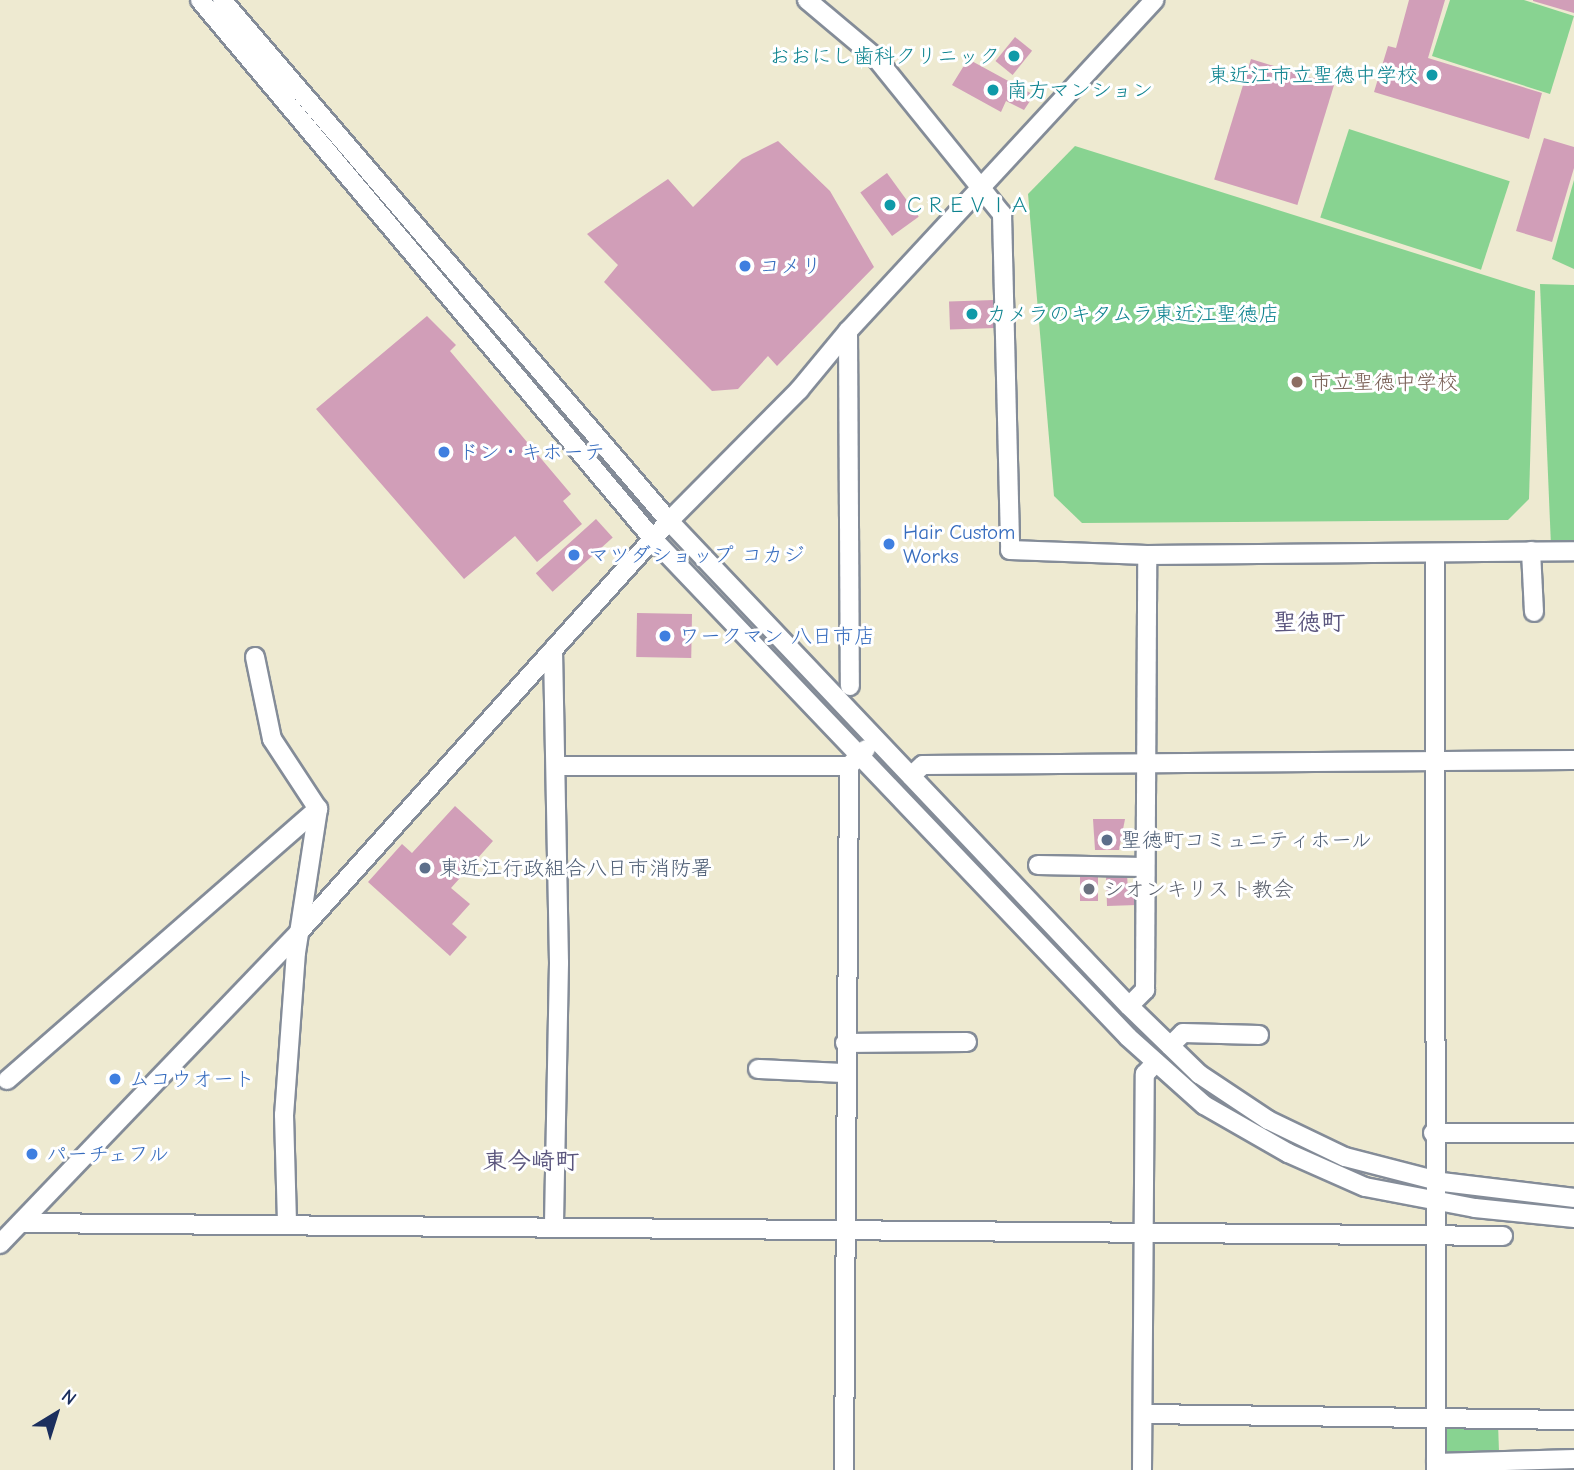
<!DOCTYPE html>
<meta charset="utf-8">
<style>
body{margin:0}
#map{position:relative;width:1574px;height:1470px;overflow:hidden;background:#eeead1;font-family:"Comic Neue","Klee One",sans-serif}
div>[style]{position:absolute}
.green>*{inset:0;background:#88d391;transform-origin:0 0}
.building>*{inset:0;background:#d19eb8;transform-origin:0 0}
.roads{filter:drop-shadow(2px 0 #848c98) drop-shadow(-2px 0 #848c98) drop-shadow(0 2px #848c98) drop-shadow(0 -2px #848c98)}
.minor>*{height:18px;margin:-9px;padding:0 9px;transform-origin:9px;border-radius:9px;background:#fff}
.dots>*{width:19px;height:19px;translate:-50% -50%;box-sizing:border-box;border:4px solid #fff;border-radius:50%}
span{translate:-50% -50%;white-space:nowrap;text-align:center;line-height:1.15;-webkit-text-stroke:6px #fff;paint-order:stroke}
.culture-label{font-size:21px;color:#0d838f}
.right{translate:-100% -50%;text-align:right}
.left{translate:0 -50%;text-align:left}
.shop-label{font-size:21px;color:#366cbe}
.education-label{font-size:21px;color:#785e54}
.service-label{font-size:21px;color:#4e5e75}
.worship-label{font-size:21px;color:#5b616d}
.quarter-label{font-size:24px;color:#5b567e;font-weight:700}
.north{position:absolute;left:21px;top:1379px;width:70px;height:70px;-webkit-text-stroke:5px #fff;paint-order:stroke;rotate:38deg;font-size:19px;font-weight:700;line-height:28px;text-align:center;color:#1b2f5e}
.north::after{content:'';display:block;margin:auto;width:24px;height:32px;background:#1b2f5e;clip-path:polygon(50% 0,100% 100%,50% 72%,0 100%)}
</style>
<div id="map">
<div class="green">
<i style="clip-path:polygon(1450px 0,1524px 0,1574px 16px,1550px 94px,1432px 56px)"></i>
<i style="left:1349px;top:129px;width:169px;height:93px;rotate:18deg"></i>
<i style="clip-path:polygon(1075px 146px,1535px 291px,1529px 499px,1508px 520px,1082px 523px,1054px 496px,1028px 194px)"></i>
<i style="clip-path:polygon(1574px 180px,1574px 269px,1552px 259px)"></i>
<i style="clip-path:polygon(1540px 284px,1574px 285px,1574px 545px,1551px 546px)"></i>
<i style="left:1498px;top:1423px;width:30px;height:56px;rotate:88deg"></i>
</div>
<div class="building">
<i style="clip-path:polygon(1409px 0,1445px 0,1428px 58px,1542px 93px,1529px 139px,1374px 92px,1388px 46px,1396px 48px)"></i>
<i style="clip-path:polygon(1574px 0,1574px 13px,1533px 1px,1533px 0)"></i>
<i style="left:1015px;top:37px;width:22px;height:31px;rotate:39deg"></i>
<i style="clip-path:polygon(968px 59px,1034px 95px,1024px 110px,1006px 101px,1001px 112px,952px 85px)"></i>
<i style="left:1251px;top:59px;width:87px;height:126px;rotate:17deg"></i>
<i style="clip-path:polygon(1544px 138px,1574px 147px,1574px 168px,1552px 242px,1516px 231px)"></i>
<i style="clip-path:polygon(778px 141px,830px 191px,874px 267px,777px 366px,768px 356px,738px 389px,712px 391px,604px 282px,618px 265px,587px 234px,668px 179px,693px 207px,742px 159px)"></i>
<i style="left:887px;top:173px;width:54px;height:33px;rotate:54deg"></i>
<i style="left:994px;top:300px;width:28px;height:45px;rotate:88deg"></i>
<i style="clip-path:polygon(427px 316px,456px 345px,450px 351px,571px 494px,563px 501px,582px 524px,537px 562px,515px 536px,464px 579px,316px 409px)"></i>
<i style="left:596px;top:519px;width:25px;height:81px;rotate:48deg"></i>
<i style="left:637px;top:613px;width:55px;height:44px;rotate:1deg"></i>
<i style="clip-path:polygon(455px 806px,493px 841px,451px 888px,470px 904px,452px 924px,467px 937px,450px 956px,368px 882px,402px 844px,412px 853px)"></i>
<i style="clip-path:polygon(1093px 819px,1125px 819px,1119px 850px,1095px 850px)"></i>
<i style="clip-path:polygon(1127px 874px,1128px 891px,1137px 890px,1137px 905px,1107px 906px,1106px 875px)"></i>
<i style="left:1080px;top:877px;width:18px;height:24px"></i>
</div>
<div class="roads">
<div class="minor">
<i style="left:200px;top:0;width:704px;rotate:49.95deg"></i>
<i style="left:653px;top:539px;width:688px;rotate:46.35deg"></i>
<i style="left:1128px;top:1037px;width:102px;rotate:41.8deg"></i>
<i style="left:1204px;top:1105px;width:97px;rotate:29.7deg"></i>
<i style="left:1288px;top:1153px;width:84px;rotate:23.8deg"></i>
<i style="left:1365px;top:1187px;width:112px;rotate:10.8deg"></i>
<i style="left:1475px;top:1208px;width:100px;rotate:5.8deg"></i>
<i style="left:222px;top:0;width:686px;rotate:49.37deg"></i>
<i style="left:669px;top:521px;width:668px;rotate:46.52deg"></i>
<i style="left:1129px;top:1006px;width:98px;rotate:44.2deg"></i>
<i style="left:1199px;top:1074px;width:83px;rotate:33.7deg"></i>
<i style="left:1268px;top:1120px;width:85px;rotate:25.7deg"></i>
<i style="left:1345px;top:1157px;width:100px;rotate:14.5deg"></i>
<i style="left:1442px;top:1182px;width:133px;rotate:6.9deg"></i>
<i style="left:807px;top:0;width:90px;rotate:40deg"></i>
<i style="left:876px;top:58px;width:201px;rotate:51.1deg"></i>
<i style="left:1002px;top:214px;width:336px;rotate:88.6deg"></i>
<i style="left:1010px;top:550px;width:137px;rotate:2.1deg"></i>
<i style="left:1147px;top:555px;width:427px;rotate:-0.5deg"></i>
<i style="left:848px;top:331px;width:355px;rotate:89.7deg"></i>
<i style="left:1531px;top:551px;width:61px;rotate:87.2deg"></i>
<i style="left:1435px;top:553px;width:917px;rotate:89.94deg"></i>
<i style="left:553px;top:650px;width:313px;rotate:88.9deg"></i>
<i style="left:559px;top:963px;width:261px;rotate:91.1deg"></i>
<i style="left:255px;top:657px;width:84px;rotate:78.3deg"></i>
<i style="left:272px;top:739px;width:84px;rotate:56.7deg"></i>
<i style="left:318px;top:809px;width:145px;rotate:98.7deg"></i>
<i style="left:296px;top:952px;width:163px;rotate:94.2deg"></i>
<i style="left:284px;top:1115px;width:108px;rotate:88.4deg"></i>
<i style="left:558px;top:766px;width:291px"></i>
<i style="left:911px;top:776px;width:16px;rotate:-43deg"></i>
<i style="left:923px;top:765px;width:651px;rotate:-0.44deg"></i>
<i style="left:1038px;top:865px;width:106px;rotate:1.1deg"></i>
<i style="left:1129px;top:1006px;width:23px;rotate:-45deg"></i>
<i style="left:1145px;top:990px;width:435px;rotate:-89.7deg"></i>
<i style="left:845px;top:1043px;width:122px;rotate:-0.5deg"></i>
<i style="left:1170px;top:1046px;width:18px;rotate:-45deg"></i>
<i style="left:1183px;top:1033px;width:76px;rotate:1.5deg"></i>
<i style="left:758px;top:1069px;width:86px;rotate:2.7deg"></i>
<i style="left:7px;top:1080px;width:413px;rotate:-41.1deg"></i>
<i style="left:1433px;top:1133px;width:141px"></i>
<i style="left:21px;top:1223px;width:1482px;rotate:0.5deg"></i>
<i style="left:0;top:1244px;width:432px;rotate:-46.2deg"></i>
<i style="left:299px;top:932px;width:553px;rotate:-48.01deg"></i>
<i style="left:669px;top:521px;width:185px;rotate:-45.2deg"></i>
<i style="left:799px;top:390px;width:77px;rotate:-50.3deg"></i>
<i style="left:848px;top:331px;width:451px;rotate:-47.2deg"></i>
<i style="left:1143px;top:1414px;width:431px;rotate:0.8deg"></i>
<i style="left:1436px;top:1463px;width:138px;rotate:-1.7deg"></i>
<i style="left:844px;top:1470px;width:704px;rotate:-89.59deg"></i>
<i style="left:849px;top:766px;width:24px;rotate:-45deg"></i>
<i style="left:1142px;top:1470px;width:396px;rotate:-89.6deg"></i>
<i style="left:1145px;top:1074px;width:16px;rotate:-47deg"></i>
</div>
</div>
<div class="dots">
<i style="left:1014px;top:56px;background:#0f9aa8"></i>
<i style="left:1432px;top:75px;background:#0f9aa8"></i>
<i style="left:993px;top:90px;background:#0f9aa8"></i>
<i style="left:890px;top:205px;background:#0f9aa8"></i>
<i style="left:745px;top:266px;background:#3f7fe0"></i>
<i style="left:972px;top:314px;background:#0f9aa8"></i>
<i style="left:1297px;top:382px;background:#8d6e63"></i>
<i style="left:444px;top:452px;background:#3f7fe0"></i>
<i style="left:889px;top:544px;background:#3f7fe0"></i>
<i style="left:574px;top:555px;background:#3f7fe0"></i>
<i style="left:665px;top:636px;background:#3f7fe0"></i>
<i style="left:1107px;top:840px;background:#5c6f8a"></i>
<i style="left:425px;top:868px;background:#5c6f8a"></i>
<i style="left:1089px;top:889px;background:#6b7280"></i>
<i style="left:115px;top:1079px;background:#3f7fe0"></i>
<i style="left:32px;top:1154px;background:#3f7fe0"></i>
</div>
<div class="culture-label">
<span class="right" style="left:1000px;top:56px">おおにし歯科クリニック</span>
<span class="right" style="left:1418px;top:75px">東近江市立聖徳中学校</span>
<span class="left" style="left:1007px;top:90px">南方マンション</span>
<span class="left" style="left:904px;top:205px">ＣＲＥＶＩＡ</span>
<span class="left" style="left:986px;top:314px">カメラのキタムラ東近江聖徳店</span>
</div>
<div class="shop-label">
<span class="left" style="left:759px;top:266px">コメリ</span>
<span class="left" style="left:458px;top:452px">ドン・キホーテ</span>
<span class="left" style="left:903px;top:544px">Hair Custom<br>Works</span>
<span class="left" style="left:588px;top:555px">マツダショップ コカジ</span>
<span class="left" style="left:679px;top:636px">ワークマン 八日市店</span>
<span class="left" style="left:129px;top:1079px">ムコウオート</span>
<span class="left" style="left:46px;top:1154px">パーチェフル</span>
</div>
<div class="education-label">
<span class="left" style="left:1311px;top:382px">市立聖徳中学校</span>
</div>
<div class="service-label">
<span class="left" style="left:1121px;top:840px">聖徳町コミュニティホール</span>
<span class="left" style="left:439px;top:868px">東近江行政組合八日市消防署</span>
</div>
<div class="worship-label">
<span class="left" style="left:1103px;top:889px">シオンキリスト教会</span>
</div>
<div class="quarter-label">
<span style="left:1309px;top:623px">聖徳町</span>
<span style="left:531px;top:1162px">東今崎町</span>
</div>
<div class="north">N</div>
</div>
